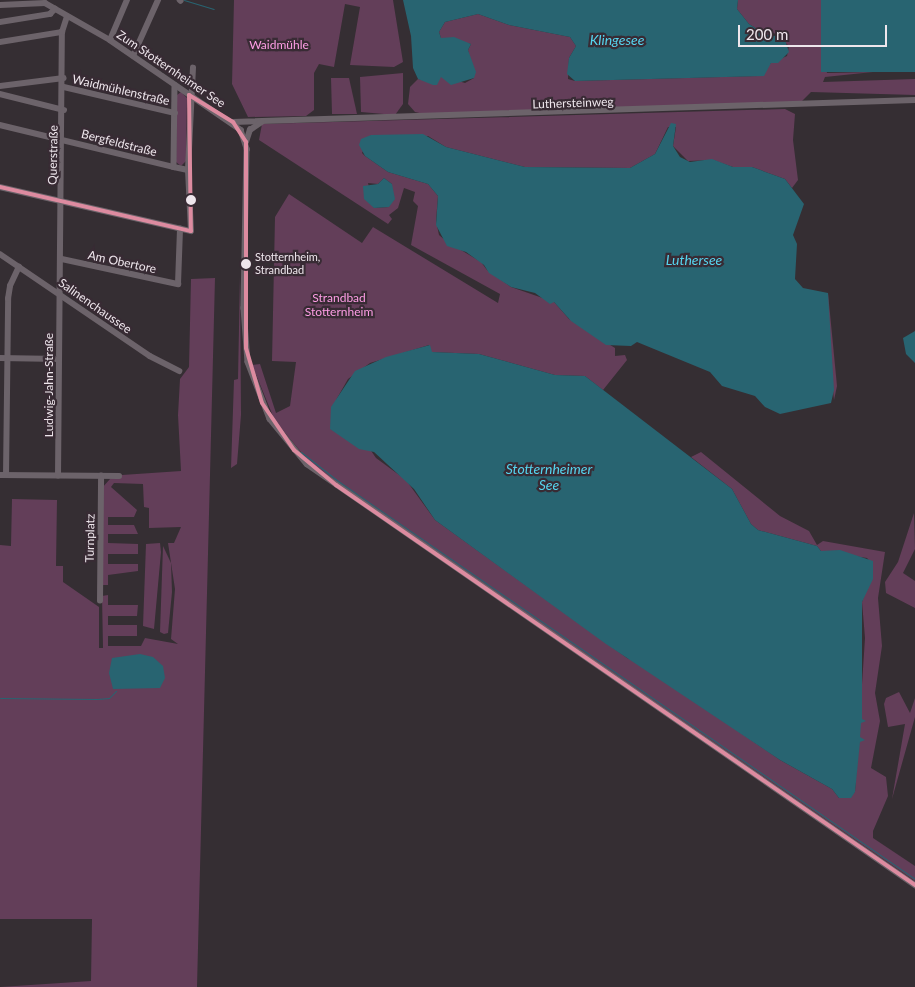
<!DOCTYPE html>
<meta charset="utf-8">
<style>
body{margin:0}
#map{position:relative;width:915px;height:987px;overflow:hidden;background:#352e33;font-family:Lato,sans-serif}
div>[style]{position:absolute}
.green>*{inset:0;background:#633e59}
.water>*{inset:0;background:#286471;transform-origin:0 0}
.stream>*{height:1px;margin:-0.5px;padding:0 0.5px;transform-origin:0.5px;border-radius:0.5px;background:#286471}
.minor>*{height:5.5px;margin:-2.75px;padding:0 2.75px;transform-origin:2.75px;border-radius:2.75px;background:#6c636a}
.bus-1>*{height:4px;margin:-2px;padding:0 2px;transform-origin:2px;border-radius:2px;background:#dd8ba0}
.dots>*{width:14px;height:14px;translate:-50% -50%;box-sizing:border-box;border:2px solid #382b34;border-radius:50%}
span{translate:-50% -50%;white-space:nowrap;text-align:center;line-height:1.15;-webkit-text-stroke:4.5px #382b34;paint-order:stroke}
.bus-label{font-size:11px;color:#eee6ec}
.left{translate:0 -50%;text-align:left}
.park-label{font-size:12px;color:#fe9de5}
.street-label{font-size:12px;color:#eee6ec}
.water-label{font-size:14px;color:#56d5ef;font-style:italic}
.scale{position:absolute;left:738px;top:25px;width:149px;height:22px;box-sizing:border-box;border:2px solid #eee6ec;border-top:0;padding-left:6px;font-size:15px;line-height:18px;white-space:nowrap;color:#eee6ec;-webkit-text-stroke:4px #382b34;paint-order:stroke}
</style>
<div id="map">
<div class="green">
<i style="clip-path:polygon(234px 0,393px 0,403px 62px,394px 67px,350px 65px,360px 7px,345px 4px,334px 67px,319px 64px,314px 73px,314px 110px,306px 116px,248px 117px,232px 84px)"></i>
<i style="clip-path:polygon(738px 0,821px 0,821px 40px,827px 73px,873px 72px,825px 77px,823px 82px,915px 79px,915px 95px,811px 92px,801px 102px,424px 114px,415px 112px,408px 104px,410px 87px,418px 79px,430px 82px,441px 76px,465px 83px,474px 78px,468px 50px,471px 44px,441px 38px,439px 32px,445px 22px,478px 14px,509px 25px,570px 37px,576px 46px,569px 58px,568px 79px,575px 81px,758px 76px,771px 63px,787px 56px,789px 46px,774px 33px,767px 35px,749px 24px,737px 9px)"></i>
<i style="clip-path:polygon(403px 73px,403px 104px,395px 115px,361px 112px,360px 77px)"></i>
<i style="clip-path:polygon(331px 78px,349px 78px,357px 114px,332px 114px)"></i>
<i style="clip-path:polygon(181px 92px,187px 98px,186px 161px,181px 166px,176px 162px,177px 95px)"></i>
<i style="clip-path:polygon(evenodd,785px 109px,795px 114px,793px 140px,798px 180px,792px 188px,785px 179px,752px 167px,733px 167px,713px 160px,688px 161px,673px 146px,676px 127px,668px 127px,655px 154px,630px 168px,525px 167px,446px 147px,428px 136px,371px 135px,362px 153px,365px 156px,388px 172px,428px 184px,438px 196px,436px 221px,439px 235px,446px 241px,481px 262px,487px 270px,511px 287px,554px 302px,569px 319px,615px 348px,615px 356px,625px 355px,627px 360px,603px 390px,585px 376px,555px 375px,479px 354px,431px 352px,429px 345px,370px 363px,348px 379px,336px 400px,376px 458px,406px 480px,435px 520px,627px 658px,641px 664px,780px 760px,832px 789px,839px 798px,855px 792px,865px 638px,862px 602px,873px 565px,867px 558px,821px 551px,817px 546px,758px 530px,751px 524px,732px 489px,691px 457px,701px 452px,780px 516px,809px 531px,817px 545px,823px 541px,885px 552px,878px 598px,882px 646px,875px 693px,880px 721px,871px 768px,886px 777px,888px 796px,873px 831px,873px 838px,915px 866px,915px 881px,312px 465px,275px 421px,252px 365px,260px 364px,276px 413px,290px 406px,296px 362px,272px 361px,275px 217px,289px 194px,362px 243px,373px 227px,498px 303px,500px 294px,411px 245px,418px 206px,413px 201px,415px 192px,404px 188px,398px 208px,389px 215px,392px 219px,388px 224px,259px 140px,262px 124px,785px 109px,384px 178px,392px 184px,389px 207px,374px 208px,368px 183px,378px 184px,384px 178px)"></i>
<i style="clip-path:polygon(240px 275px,241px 415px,237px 464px,231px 468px,234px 380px,238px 379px)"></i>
<i style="clip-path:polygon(215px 278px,197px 987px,0 987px,91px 981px,92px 919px,0 919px,0 545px,11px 546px,12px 499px,57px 500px,56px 566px,63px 566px,63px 582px,99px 607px,99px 648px,103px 648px,102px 596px,108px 595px,108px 605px,138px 605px,137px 616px,108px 616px,108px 625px,137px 625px,137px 636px,108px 636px,108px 646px,141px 646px,145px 638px,178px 644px,171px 639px,175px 589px,168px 543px,174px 543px,181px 527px,149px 528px,149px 508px,144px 507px,143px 484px,114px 483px,111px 487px,137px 510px,134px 517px,108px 517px,108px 525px,134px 525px,138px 534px,108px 534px,108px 543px,138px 544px,138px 554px,108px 554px,108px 564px,138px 564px,138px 571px,108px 575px,108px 585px,102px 585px,102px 488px,110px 479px,122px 475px,181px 471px,178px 415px,180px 379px,189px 367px,191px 279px)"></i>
<i style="clip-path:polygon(828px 293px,837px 386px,834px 400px,828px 343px)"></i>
<i style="clip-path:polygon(914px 513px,915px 549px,903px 573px,915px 581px,915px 608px,886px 593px,885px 582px,898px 562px)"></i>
<i style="clip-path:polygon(160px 543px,161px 552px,154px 629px,143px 626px,146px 544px)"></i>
<i style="clip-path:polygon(163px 546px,171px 563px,172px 592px,168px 633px,164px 634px,160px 632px)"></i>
<i style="clip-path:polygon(899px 692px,910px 713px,915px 698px,915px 717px,892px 799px,905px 724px,888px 727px,884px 704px,886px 698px)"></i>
</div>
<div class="water">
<i style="clip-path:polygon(403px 0,738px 0,737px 9px,749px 24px,767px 35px,784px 37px,789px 52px,778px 63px,771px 63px,764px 76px,575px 81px,567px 74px,569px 58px,576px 46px,570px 37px,509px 25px,478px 14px,445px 22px,439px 32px,441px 38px,454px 37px,471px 44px,468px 50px,476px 72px,474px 78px,451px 85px,441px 77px,437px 85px,433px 85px,418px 79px,413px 68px,411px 36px)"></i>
<i style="left:821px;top:0;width:94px;height:72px"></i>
<i style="clip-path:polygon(671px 123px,676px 124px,673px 146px,680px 157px,690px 162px,712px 159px,733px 167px,752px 167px,785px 179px,804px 204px,793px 235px,797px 244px,795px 279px,803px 288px,828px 293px,834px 390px,831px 403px,780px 414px,765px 407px,755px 396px,722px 386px,710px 372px,637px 342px,631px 346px,606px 345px,571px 321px,554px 302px,550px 304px,535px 293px,511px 287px,489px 273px,484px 265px,466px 252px,447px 246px,436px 225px,438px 196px,428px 184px,388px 172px,365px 156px,359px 145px,361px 139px,371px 135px,423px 134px,446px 147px,525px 167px,630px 168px,655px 154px)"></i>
<i style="clip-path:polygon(384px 178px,392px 184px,395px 199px,389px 207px,374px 208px,364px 199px,363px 186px,378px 184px)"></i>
<i style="clip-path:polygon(915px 331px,915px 363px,906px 354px,903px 338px)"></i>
<i style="clip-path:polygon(430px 345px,432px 352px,479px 354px,555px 375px,585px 376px,732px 489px,751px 524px,758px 530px,817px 546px,821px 551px,840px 550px,873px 561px,873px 579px,862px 602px,862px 719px,866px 721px,861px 723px,860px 737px,865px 740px,860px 742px,855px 792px,851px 798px,839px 798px,832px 789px,780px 760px,606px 644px,435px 520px,414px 489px,374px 452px,359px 449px,330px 429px,331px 407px,355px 371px,386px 357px)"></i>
<i style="clip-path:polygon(140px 654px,153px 657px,163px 666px,165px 678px,160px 688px,113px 689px,109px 673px,112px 658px)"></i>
</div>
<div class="stream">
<i style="left:184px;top:0;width:31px;rotate:17deg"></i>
<i style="left:301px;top:452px;width:47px;rotate:38.1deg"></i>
<i style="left:338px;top:481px;width:701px;rotate:34.6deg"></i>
<i style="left:0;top:698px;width:97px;rotate:0.6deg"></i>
<i style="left:97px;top:699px;width:12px;rotate:-5deg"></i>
<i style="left:109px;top:698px;width:10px;rotate:-45deg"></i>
</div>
<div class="minor">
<i style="left:180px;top:0;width:1px;rotate:45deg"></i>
<i style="left:0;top:5px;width:45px;rotate:-2.5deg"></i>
<i style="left:45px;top:3px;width:75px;rotate:29.6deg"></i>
<i style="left:110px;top:40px;width:159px;rotate:34.5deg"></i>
<i style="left:241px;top:130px;width:20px;rotate:72deg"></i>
<i style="left:247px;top:149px;width:159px;rotate:91.1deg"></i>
<i style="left:244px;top:308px;width:54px;rotate:85.8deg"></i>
<i style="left:248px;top:362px;width:61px;rotate:68.9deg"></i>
<i style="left:270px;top:419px;width:58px;rotate:50.6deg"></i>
<i style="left:307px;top:464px;width:740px;rotate:34.7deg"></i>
<i style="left:0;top:22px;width:51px;rotate:-9.1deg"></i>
<i style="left:50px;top:14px;width:7px;rotate:-45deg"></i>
<i style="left:110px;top:40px;width:43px;rotate:-67deg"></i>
<i style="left:0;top:42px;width:63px;rotate:-9.2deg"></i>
<i style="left:133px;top:56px;width:61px;rotate:-65.9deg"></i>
<i style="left:175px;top:85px;width:82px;rotate:90.7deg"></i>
<i style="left:174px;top:167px;width:14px;rotate:12deg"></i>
<i style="left:0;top:86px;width:64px;rotate:-7.1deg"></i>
<i style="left:64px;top:87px;width:114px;rotate:13.2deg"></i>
<i style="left:0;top:94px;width:66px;rotate:14deg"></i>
<i style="left:233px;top:122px;width:682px;rotate:-1.85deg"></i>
<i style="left:0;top:125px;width:179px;rotate:13.6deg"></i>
<i style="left:246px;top:142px;width:13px;rotate:-72deg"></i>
<i style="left:250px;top:130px;width:14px;rotate:-34deg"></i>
<i style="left:0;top:187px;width:196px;rotate:13deg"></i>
<i style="left:191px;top:231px;width:61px;rotate:-92.8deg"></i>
<i style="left:188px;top:170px;width:102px;rotate:-87.2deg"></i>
<i style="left:0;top:254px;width:181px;rotate:34.2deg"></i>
<i style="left:150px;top:356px;width:33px;rotate:27deg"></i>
<i style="left:62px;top:259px;width:119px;rotate:12.2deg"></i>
<i style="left:178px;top:284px;width:55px;rotate:-87.9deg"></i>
<i style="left:0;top:358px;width:59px;rotate:1deg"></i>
<i style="left:0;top:475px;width:119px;rotate:0.5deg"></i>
<i style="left:6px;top:475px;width:176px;rotate:-89.3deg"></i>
<i style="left:8px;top:299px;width:13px;rotate:-81deg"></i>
<i style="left:10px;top:286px;width:21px;rotate:-65deg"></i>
<i style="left:58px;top:476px;width:444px;rotate:-89.5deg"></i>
<i style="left:62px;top:32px;width:16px;rotate:-72deg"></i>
<i style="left:100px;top:601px;width:125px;rotate:-89.5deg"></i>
</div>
<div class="bus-1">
<i style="left:189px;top:95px;width:52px;rotate:31.5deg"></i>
<i style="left:233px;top:122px;width:24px;rotate:57deg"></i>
<i style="left:246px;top:142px;width:206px;rotate:90deg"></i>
<i style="left:246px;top:348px;width:57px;rotate:73.8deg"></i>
<i style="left:262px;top:403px;width:57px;rotate:55.8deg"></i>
<i style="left:294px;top:450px;width:55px;rotate:39.8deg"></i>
<i style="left:336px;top:485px;width:704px;rotate:34.64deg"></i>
<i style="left:189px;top:95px;width:136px;rotate:89.2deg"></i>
<i style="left:0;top:187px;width:196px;rotate:13deg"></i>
</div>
<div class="dots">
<i style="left:191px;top:200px;background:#eee6ec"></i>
<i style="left:246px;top:264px;background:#eee6ec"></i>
</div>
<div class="bus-label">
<span class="left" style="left:255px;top:264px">Stotternheim,<br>Strandbad</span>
</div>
<div class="park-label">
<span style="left:279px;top:45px">Waidmühle</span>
<span style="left:339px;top:305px">Strandbad<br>Stotternheim</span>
</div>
<div class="street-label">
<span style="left:171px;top:69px;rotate:34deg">Zum Stotternheimer See</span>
<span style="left:121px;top:90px;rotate:13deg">Waidmühlenstraße</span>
<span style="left:573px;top:103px;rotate:-2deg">Luthersteinweg</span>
<span style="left:119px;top:143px;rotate:14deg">Bergfeldstraße</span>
<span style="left:53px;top:155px;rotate:-89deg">Querstraße</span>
<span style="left:122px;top:262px;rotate:12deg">Am Obertore</span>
<span style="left:95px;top:306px;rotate:35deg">Salinenchaussee</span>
<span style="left:49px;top:385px;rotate:-90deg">Ludwig-Jahn-Straße</span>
<span style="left:90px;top:538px;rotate:-89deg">Turnplatz</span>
</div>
<div class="water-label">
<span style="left:617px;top:40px">Klingesee</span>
<span style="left:694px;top:260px">Luthersee</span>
<span style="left:549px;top:477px">Stotternheimer<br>See</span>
</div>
<div class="scale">200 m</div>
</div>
